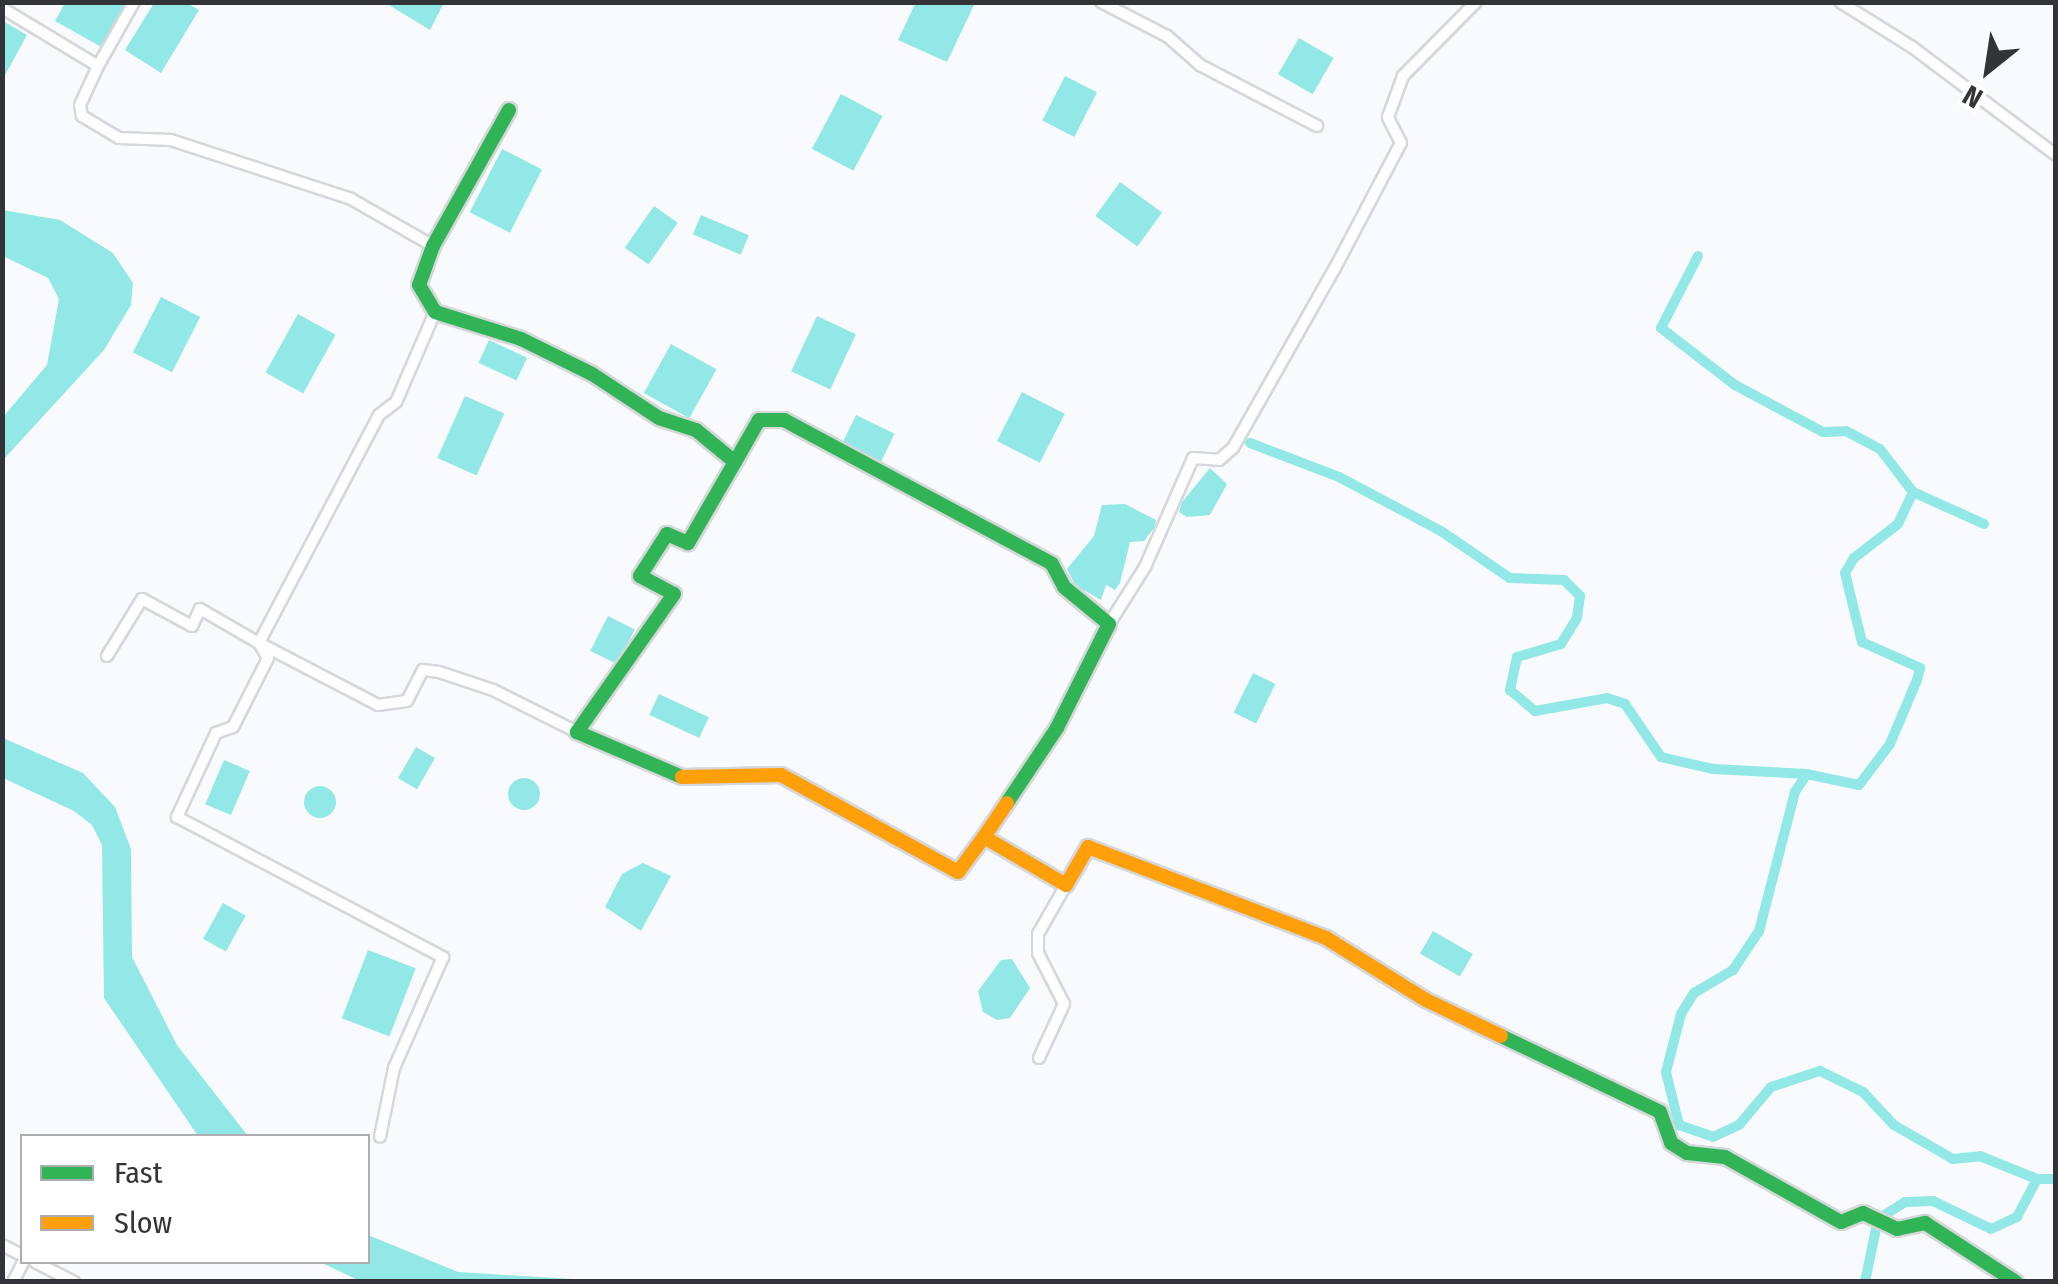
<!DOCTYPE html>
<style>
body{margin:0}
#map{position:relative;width:2058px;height:1284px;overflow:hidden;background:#f8fafd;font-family:"Fira Sans Condensed",sans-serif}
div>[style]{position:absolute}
.water>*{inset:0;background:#92e8e6;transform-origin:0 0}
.round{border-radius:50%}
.canal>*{height:10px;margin:-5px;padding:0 5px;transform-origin:5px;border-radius:5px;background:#92e8e6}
.roads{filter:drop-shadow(2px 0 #d5d7da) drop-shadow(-2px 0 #d5d7da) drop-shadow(0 2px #d5d7da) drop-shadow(0 -2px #d5d7da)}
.street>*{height:10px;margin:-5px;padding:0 5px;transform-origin:5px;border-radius:5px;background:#fefeff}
.fast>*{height:14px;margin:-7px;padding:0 7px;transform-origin:7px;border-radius:7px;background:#30b455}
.slow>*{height:14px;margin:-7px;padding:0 7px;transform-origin:7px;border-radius:7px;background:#ff9f0a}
span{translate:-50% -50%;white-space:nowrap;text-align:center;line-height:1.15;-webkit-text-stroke:10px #fff;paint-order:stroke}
.frame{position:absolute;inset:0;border:5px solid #323437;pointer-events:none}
.legend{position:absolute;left:20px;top:1134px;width:350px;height:130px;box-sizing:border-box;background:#fff;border:2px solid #adaeaf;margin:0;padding:12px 18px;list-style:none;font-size:30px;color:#323437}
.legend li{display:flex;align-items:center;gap:20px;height:50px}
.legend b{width:50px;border:2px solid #adaeaf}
.north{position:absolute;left:1938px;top:20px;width:100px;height:100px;-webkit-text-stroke:8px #fff;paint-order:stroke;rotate:210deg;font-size:28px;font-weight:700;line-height:40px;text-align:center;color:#323437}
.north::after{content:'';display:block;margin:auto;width:35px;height:45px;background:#323437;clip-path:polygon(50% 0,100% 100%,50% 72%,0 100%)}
</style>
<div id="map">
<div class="water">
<i style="clip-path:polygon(384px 2px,444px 2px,444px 3px,430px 30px)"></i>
<i style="clip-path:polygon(916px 2px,975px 3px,947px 62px,898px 40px)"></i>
<i style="clip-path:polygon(65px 3px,130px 3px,105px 49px,55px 21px)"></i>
<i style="clip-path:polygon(154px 3px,187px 3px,199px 10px,161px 73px,125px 50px)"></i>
<i style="clip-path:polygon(3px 21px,27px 35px,3px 79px)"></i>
<i style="left:1299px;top:38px;width:40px;height:42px;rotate:30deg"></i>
<i style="left:1065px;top:76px;width:36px;height:50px;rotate:27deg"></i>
<i style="left:841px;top:94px;width:47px;height:62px;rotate:28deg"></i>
<i style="left:502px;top:149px;width:45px;height:71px;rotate:27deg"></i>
<i style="left:1120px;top:182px;width:52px;height:42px;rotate:36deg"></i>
<i style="left:654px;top:206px;width:29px;height:51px;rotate:35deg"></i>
<i style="clip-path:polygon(3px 210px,60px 220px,113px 253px,133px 283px,131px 305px,104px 350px,3px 460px,3px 417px,47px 365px,59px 299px,48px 278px,3px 256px)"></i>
<i style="left:701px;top:215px;width:52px;height:21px;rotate:23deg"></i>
<i style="left:161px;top:297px;width:44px;height:62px;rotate:27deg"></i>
<i style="left:298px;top:314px;width:43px;height:67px;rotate:29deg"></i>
<i style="left:817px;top:316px;width:43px;height:61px;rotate:25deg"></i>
<i style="left:489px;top:340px;width:42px;height:25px;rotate:25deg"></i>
<i style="left:671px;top:344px;width:52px;height:56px;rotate:29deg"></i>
<i style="left:1022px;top:392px;width:48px;height:55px;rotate:27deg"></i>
<i style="left:465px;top:396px;width:43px;height:68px;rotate:24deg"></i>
<i style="left:856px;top:415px;width:43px;height:33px;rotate:26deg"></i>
<i style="clip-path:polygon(1210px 468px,1227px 484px,1210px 515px,1187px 517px,1179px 512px,1182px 502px)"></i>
<i style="clip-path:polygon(1125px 504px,1156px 520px,1154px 528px,1144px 541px,1130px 542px,1120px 583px,1115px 590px,1106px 585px,1101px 600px,1075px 585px,1067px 569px,1094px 536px,1102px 505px)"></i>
<i style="left:608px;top:616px;width:30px;height:39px;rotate:27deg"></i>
<i style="left:1253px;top:673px;width:25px;height:44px;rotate:26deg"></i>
<i style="left:659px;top:694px;width:55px;height:23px;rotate:25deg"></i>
<i style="clip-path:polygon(3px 738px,83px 773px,115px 807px,131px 849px,132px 957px,177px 1045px,248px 1136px,198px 1136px,104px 998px,102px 845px,92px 825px,74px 811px,3px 778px)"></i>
<i style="left:416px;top:747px;width:22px;height:36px;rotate:30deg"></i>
<i style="left:224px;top:760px;width:28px;height:48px;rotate:23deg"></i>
<i class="round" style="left:508px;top:778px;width:32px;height:32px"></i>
<i class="round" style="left:304px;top:786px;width:32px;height:32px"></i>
<i style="clip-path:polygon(643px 863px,671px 876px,641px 931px,605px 907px,622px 874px)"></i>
<i style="left:223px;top:903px;width:26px;height:41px;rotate:29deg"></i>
<i style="left:1433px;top:931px;width:46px;height:26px;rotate:30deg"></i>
<i style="left:368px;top:950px;width:51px;height:73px;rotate:21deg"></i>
<i style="clip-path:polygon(1012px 959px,1030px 988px,1010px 1018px,997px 1020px,983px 1012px,978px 991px,1001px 960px)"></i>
<i style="clip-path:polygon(368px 1235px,458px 1272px,604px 1281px,360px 1281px,320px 1262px,368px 1262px)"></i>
</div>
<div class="canal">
<i style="left:1698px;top:256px;width:81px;rotate:117.2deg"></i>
<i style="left:1661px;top:328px;width:93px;rotate:37.6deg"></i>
<i style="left:1735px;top:385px;width:100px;rotate:28.1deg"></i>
<i style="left:1823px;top:432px;width:23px;rotate:-2deg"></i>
<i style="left:1846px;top:431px;width:38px;rotate:28deg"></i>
<i style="left:1880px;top:449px;width:54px;rotate:52.5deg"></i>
<i style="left:1250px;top:443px;width:95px;rotate:20.9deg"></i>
<i style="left:1339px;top:477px;width:115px;rotate:27.9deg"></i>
<i style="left:1441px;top:531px;width:83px;rotate:34.3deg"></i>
<i style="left:1510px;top:578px;width:54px;rotate:2.1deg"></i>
<i style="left:1564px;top:580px;width:23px;rotate:45deg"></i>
<i style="left:1580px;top:596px;width:22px;rotate:98deg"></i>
<i style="left:1577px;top:618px;width:31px;rotate:122deg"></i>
<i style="left:1561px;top:644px;width:46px;rotate:163.5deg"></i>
<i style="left:1517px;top:657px;width:34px;rotate:102deg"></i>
<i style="left:1510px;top:690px;width:33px;rotate:40deg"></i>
<i style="left:1535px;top:711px;width:73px;rotate:-10.2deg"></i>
<i style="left:1607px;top:698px;width:19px;rotate:18deg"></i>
<i style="left:1625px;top:704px;width:64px;rotate:55.8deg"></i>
<i style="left:1661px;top:757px;width:53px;rotate:13deg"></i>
<i style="left:1713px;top:769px;width:94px;rotate:3deg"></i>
<i style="left:1984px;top:524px;width:78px;rotate:-155.7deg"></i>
<i style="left:1913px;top:492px;width:35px;rotate:115deg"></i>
<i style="left:1898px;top:524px;width:56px;rotate:142.3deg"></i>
<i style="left:1854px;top:558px;width:17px;rotate:121deg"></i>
<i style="left:1845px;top:573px;width:71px;rotate:76.2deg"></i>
<i style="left:1862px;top:642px;width:64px;rotate:24.1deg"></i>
<i style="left:1920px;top:668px;width:12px;rotate:104deg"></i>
<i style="left:1917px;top:680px;width:69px;rotate:112.9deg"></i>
<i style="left:1890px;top:744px;width:51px;rotate:127.1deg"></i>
<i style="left:1859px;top:785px;width:53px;rotate:-168.1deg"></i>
<i style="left:1807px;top:774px;width:22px;rotate:124deg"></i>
<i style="left:1795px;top:792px;width:144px;rotate:104.5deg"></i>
<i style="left:1759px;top:931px;width:47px;rotate:123.7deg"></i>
<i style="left:1733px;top:970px;width:45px;rotate:149.5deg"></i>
<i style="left:1694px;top:993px;width:25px;rotate:122deg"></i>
<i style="left:1681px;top:1014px;width:60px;rotate:104.5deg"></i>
<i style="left:1666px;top:1072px;width:55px;rotate:76.2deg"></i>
<i style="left:1679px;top:1125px;width:36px;rotate:19deg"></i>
<i style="left:1713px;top:1137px;width:29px;rotate:-25deg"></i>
<i style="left:1739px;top:1125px;width:50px;rotate:-49.9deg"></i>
<i style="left:1771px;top:1087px;width:52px;rotate:-18.1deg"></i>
<i style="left:1820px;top:1071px;width:48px;rotate:26deg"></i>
<i style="left:1863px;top:1092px;width:45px;rotate:46.8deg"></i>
<i style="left:1894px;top:1125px;width:68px;rotate:30deg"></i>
<i style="left:1953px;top:1159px;width:27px;rotate:-6deg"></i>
<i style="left:1980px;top:1156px;width:61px;rotate:22deg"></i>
<i style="left:2037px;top:1179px;width:19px"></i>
<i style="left:1865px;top:1282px;width:64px;rotate:-78.3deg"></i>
<i style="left:1878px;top:1219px;width:32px;rotate:-32deg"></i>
<i style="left:1905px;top:1202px;width:28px;rotate:-2deg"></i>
<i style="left:1933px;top:1201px;width:64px;rotate:25.8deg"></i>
<i style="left:1991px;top:1229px;width:29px;rotate:-25deg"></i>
<i style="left:2017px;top:1217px;width:43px;rotate:-62.2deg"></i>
</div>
<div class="roads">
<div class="street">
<i style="left:1101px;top:2px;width:74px;rotate:27.3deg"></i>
<i style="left:1167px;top:36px;width:44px;rotate:41.3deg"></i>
<i style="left:1200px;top:65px;width:132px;rotate:27.5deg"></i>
<i style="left:1840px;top:2px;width:85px;rotate:32deg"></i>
<i style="left:1912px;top:47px;width:180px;rotate:36.9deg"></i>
<i style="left:2px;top:8px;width:112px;rotate:31.1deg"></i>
<i style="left:98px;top:66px;width:43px;rotate:114.8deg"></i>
<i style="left:80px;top:105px;width:11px;rotate:80deg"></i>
<i style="left:82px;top:116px;width:43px;rotate:30.7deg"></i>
<i style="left:119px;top:138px;width:52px;rotate:2.2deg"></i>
<i style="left:171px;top:140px;width:189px;rotate:18.1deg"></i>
<i style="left:351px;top:199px;width:95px;rotate:29.8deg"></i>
<i style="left:98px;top:66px;width:73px;rotate:-60.6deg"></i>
<i style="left:435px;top:312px;width:98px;rotate:113.4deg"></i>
<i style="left:396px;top:402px;width:21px;rotate:143deg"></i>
<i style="left:379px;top:415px;width:258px;rotate:117.8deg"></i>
<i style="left:259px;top:643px;width:134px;rotate:27.5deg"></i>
<i style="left:378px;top:705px;width:29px;rotate:-8deg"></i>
<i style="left:407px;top:701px;width:35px;rotate:-63deg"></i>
<i style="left:423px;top:670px;width:16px;rotate:7deg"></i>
<i style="left:439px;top:672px;width:57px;rotate:18.4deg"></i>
<i style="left:493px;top:690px;width:94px;rotate:26.6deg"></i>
<i style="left:1109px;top:624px;width:67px;rotate:-57.7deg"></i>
<i style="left:1145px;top:567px;width:119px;rotate:-66.2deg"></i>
<i style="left:1193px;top:458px;width:26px;rotate:4deg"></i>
<i style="left:1219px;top:460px;width:18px;rotate:-41deg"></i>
<i style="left:1233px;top:448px;width:207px;rotate:-60.5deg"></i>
<i style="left:1335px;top:268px;width:141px;rotate:-62.2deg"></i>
<i style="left:1401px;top:143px;width:29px;rotate:-117deg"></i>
<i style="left:1388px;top:117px;width:44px;rotate:-69.9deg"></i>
<i style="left:1403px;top:76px;width:104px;rotate:-45.4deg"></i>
<i style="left:107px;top:656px;width:67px;rotate:-58.4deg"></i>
<i style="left:142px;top:599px;width:57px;rotate:28.4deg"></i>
<i style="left:192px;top:626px;width:19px;rotate:-65deg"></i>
<i style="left:200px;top:609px;width:68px;rotate:30deg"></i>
<i style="left:259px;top:643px;width:17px;rotate:59deg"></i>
<i style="left:268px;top:658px;width:77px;rotate:116.9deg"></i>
<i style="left:233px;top:727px;width:18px;rotate:161deg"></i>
<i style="left:216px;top:733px;width:93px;rotate:114.9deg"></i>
<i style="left:177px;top:817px;width:301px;rotate:27.8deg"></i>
<i style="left:443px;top:957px;width:121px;rotate:113.8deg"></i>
<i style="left:394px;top:1068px;width:70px;rotate:101.5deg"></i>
<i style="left:1039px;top:1058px;width:60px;rotate:-65.2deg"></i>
<i style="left:1064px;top:1004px;width:57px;rotate:-117deg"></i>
<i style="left:1038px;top:953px;width:19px;rotate:-90deg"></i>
<i style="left:1038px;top:934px;width:56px;rotate:-60.3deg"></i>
<i style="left:2px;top:1245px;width:22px;rotate:27deg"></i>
<i style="left:35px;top:1262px;width:44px;rotate:27.1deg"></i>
<i style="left:13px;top:1282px;width:22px;rotate:-63deg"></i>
</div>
<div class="fast">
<i style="left:509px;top:110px;width:156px;rotate:119.2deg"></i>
<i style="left:433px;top:246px;width:41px;rotate:109.7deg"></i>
<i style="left:419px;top:285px;width:31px;rotate:59deg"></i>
<i style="left:435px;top:312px;width:90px;rotate:17.4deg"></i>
<i style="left:521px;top:339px;width:79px;rotate:26.2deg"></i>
<i style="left:592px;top:374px;width:80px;rotate:33.3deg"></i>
<i style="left:659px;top:418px;width:39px;rotate:18deg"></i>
<i style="left:696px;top:430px;width:50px;rotate:39.4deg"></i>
<i style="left:735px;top:462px;width:94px;rotate:120.1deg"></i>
<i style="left:688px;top:543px;width:23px;rotate:-157deg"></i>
<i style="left:667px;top:534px;width:50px;rotate:122.7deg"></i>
<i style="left:640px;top:576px;width:38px;rotate:28deg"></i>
<i style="left:674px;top:594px;width:169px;rotate:125.1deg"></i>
<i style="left:577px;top:732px;width:114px;rotate:23.2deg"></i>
<i style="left:735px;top:462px;width:48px;rotate:-60.3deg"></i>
<i style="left:759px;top:420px;width:25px"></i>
<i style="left:784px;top:420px;width:304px;rotate:28.2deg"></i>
<i style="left:1052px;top:564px;width:26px;rotate:62deg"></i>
<i style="left:1064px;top:587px;width:58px;rotate:39.4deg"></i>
<i style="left:1109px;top:624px;width:116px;rotate:116.6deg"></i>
<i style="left:1057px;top:728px;width:90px;rotate:123.7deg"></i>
<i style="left:1501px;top:1036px;width:176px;rotate:25.5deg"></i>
<i style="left:1660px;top:1112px;width:33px;rotate:70deg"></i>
<i style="left:1671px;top:1143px;width:19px;rotate:32deg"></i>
<i style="left:1687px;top:1153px;width:38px;rotate:6deg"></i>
<i style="left:1725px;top:1157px;width:133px;rotate:29.3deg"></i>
<i style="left:1841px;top:1222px;width:24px;rotate:-22deg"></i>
<i style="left:1863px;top:1213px;width:38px;rotate:25deg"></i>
<i style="left:1897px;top:1229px;width:29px;rotate:-12deg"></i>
<i style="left:1925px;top:1223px;width:108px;rotate:33deg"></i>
</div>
<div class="slow">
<i style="left:682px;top:777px;width:99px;rotate:-1.2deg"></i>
<i style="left:781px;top:775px;width:202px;rotate:28.7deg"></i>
<i style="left:958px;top:872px;width:44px;rotate:-53.4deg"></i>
<i style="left:1007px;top:803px;width:41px;rotate:124.1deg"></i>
<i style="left:984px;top:837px;width:95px;rotate:30.3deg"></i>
<i style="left:1066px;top:885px;width:44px;rotate:-59.9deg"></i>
<i style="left:1088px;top:847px;width:255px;rotate:20.9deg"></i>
<i style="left:1326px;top:938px;width:118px;rotate:31.8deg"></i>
<i style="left:1426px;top:1000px;width:83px;rotate:25.6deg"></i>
</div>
</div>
<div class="frame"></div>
<ul class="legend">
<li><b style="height:12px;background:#30b455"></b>Fast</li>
<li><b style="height:12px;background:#ff9f0a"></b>Slow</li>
</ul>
<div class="north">N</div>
</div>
